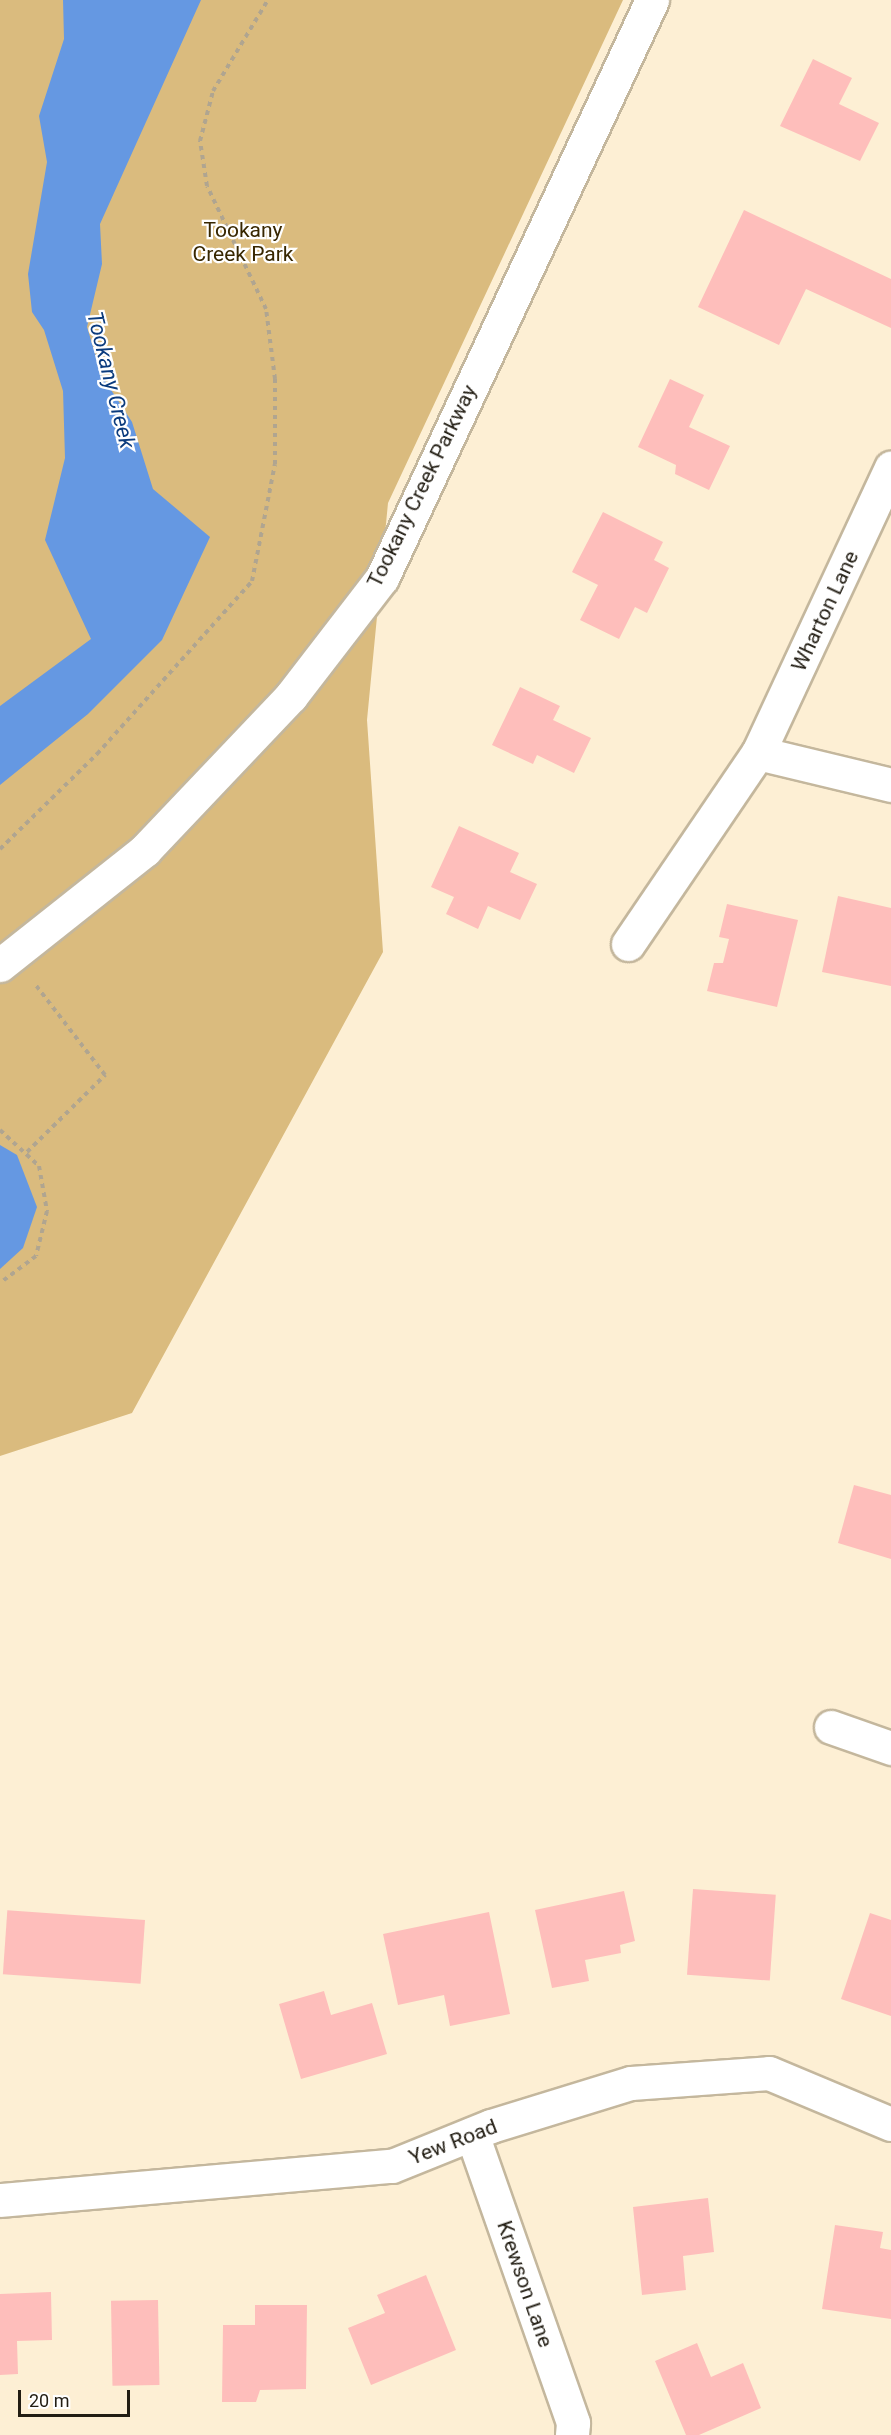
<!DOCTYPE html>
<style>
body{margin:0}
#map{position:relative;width:891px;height:2435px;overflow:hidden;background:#fdefd4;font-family:Roboto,sans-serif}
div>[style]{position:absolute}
.green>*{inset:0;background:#dabb7e}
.water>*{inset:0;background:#6598e2}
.building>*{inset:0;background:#febebb;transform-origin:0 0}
.path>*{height:4px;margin-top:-2px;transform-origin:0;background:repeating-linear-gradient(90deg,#b0a590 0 4.5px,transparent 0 9px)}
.roads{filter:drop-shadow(2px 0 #c4b79d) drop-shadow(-2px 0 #c4b79d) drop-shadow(0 2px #c4b79d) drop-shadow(0 -2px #c4b79d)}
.minor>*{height:33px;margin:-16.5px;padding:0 16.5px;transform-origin:16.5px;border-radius:16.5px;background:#fff}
span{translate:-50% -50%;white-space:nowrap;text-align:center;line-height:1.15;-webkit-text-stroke:4.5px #fff;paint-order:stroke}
.park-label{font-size:21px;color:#382700}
.street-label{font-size:21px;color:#221d13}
.water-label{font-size:22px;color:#0b3b7d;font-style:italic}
.scale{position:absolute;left:18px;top:2390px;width:112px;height:27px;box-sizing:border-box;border:3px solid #221d13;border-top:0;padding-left:8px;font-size:18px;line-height:21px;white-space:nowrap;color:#221d13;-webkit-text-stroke:4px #fff;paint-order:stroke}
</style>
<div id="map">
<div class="green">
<i style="clip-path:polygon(0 0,623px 0,388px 503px,367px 720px,383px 952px,132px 1413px,0 1456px)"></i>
</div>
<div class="water">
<i style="clip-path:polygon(63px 0,201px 0,100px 224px,102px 264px,87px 327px,102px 376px,132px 422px,153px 489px,210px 537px,162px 640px,88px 714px,0 785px,0 706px,91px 639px,45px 540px,65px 458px,63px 391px,44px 330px,32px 312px,28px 274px,47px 162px,39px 116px,64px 39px)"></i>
<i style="clip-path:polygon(0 1145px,17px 1155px,37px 1207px,23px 1248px,0 1269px)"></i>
</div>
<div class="building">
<i style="clip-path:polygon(813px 59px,852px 78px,839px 104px,879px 123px,860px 161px,780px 126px)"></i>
<i style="clip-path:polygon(744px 210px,891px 279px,891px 328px,806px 289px,779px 345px,698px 307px)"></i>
<i style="clip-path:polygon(670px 379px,704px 395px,689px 427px,730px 446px,709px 490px,675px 474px,676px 465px,638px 447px)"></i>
<i style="clip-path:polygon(603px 512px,663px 542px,654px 560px,669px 568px,647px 613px,635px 607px,619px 639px,580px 620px,598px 585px,572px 572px)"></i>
<i style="clip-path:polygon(520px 687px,560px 706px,553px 720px,591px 738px,574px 773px,537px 755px,533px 764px,492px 745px)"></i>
<i style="clip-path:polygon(459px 826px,519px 853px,510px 872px,537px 884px,520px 920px,488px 906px,478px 929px,446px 914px,454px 897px,431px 887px)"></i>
<i style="clip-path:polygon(838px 896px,891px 908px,891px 986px,822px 972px)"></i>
<i style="clip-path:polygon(727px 904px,798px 920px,777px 1007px,707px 991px,714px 963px,723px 963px,729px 939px,719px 937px)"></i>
<i style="clip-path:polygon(854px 1485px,891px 1495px,891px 1559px,838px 1543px)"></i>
<i style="left:693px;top:1889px;width:83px;height:86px;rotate:4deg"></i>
<i style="clip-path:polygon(624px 1891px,635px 1941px,620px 1945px,621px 1953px,585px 1960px,589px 1981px,552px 1988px,535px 1910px)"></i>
<i style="clip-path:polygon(489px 1912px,510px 2014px,450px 2026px,444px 1995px,398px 2005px,383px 1934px)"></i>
<i style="clip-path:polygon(870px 1913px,891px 1920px,891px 2016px,841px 1999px)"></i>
<i style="left:145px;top:1920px;width:64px;height:138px;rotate:94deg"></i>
<i style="clip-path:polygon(324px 1991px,331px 2015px,372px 2003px,387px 2054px,301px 2079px,279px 2004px)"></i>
<i style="clip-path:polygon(708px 2198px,714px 2252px,683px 2256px,686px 2290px,642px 2295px,633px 2207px)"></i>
<i style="clip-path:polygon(835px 2225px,883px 2232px,880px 2248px,891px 2250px,891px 2319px,822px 2309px)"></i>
<i style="clip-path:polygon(426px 2275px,456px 2350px,371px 2385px,348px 2328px,385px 2313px,377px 2295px)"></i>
<i style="clip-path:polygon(51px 2292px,52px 2340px,17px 2341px,18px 2374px,0 2375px,0 2294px)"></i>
<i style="left:158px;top:2300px;width:85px;height:47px;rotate:89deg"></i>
<i style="clip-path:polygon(255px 2305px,307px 2305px,306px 2389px,260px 2390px,256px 2402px,222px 2402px,223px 2325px,255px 2325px)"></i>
<i style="clip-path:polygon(697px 2343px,711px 2377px,743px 2363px,761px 2408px,699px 2435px,686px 2435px,655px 2361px)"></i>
</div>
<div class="path">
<i style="left:0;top:849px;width:136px;rotate:-44.4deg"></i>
<i style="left:97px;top:754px;width:232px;rotate:-48.1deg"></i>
<i style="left:252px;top:581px;width:119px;rotate:-78.9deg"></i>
<i style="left:275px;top:464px;width:85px;rotate:-90deg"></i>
<i style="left:275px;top:379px;width:71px;rotate:-97.3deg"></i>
<i style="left:266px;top:309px;width:136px;rotate:-115.6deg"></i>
<i style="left:207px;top:186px;width:46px;rotate:-98.8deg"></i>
<i style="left:200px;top:141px;width:52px;rotate:-75.4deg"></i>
<i style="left:213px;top:91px;width:106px;rotate:-58.9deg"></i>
<i style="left:0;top:1130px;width:53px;rotate:42.7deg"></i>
<i style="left:39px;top:1166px;width:46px;rotate:79.9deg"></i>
<i style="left:47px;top:1211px;width:46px;rotate:103.7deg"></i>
<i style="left:36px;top:1256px;width:45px;rotate:143.1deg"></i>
<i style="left:27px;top:1152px;width:110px;rotate:-44.6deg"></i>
<i style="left:105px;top:1075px;width:115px;rotate:-127.6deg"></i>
</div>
<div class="roads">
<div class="minor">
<i style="left:758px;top:753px;width:137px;rotate:13.5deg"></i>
<i style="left:628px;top:944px;width:231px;rotate:-55.8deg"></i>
<i style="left:758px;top:753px;width:315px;rotate:-65deg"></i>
<i style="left:0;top:965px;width:185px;rotate:-38.4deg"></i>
<i style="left:145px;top:850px;width:212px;rotate:-46.5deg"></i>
<i style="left:291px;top:696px;width:149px;rotate:-52.4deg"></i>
<i style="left:382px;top:578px;width:638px;rotate:-64.96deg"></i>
<i style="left:831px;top:1727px;width:64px;rotate:19.3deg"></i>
<i style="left:472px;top:2134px;width:306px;rotate:70.7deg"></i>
<i style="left:573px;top:2423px;width:12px;rotate:95deg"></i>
<i style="left:0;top:2200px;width:393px;rotate:-5deg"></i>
<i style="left:392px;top:2166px;width:107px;rotate:-22deg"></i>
<i style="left:491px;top:2126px;width:146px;rotate:-17.1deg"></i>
<i style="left:631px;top:2083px;width:138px;rotate:-4.1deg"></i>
<i style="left:769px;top:2073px;width:132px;rotate:22.7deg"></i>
</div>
</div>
<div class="park-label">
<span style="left:243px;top:242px">Tookany<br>Creek Park</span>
</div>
<div class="street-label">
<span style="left:422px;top:486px;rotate:-64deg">Tookany Creek Parkway</span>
<span style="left:825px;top:611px;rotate:-65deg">Wharton Lane</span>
<span style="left:453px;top:2142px;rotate:-21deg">Yew Road</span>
<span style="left:525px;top:2284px;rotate:71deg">Krewson Lane</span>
</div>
<div class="water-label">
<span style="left:111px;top:380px;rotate:76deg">Tookany Creek</span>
</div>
<div class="scale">20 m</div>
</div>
